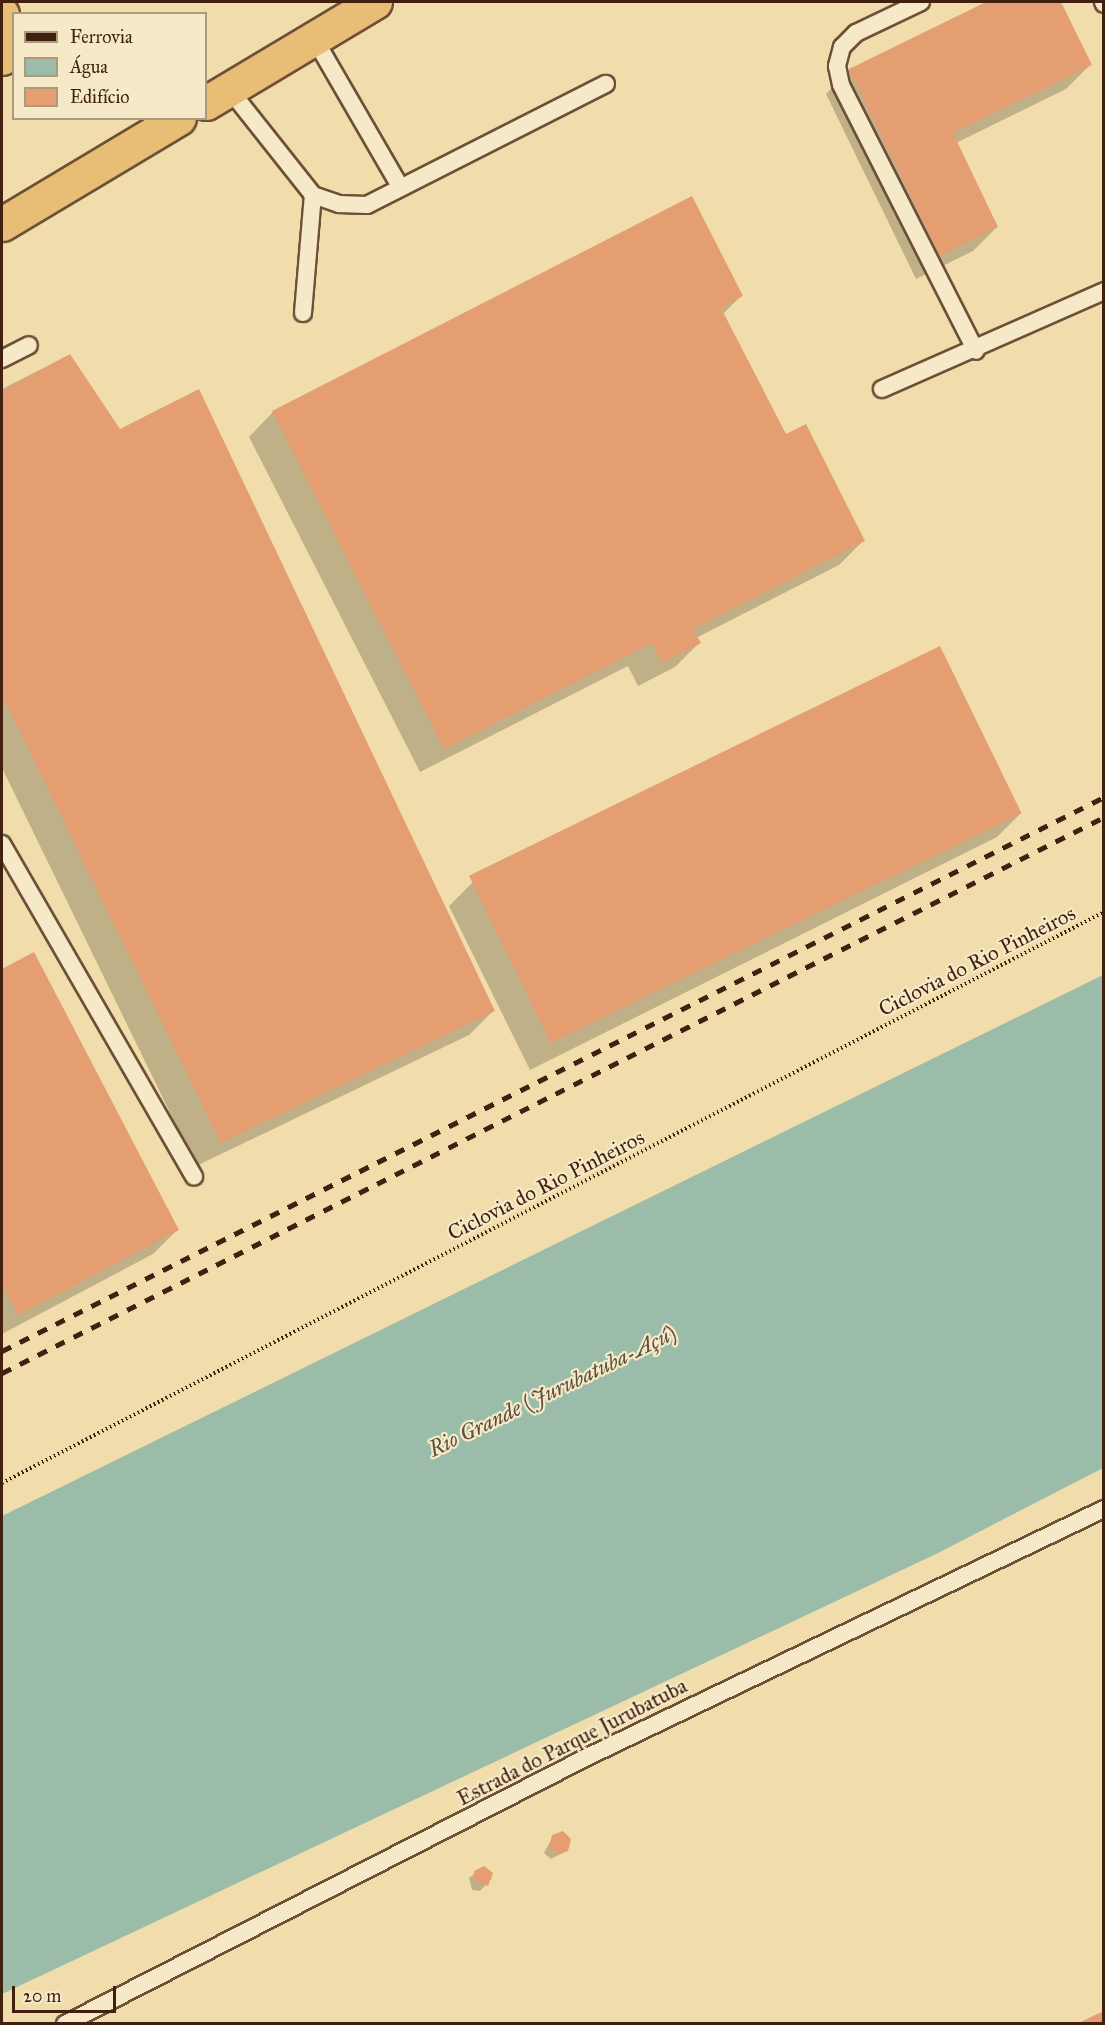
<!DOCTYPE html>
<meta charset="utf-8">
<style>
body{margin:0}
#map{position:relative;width:1105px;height:2025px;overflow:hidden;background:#f0ddab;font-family:"IM FELL Great Primer",serif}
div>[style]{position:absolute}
.water>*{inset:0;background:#9abca9}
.shadow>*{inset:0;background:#0003}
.building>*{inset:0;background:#e49e72;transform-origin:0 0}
.path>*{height:4px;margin-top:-2px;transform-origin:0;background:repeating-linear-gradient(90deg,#422010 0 1.5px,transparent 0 4.5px)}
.roads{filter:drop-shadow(2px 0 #6e4f37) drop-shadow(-2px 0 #6e4f37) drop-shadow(0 2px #6e4f37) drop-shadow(0 -2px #6e4f37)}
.lane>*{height:16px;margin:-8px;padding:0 8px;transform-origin:8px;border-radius:8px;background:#f5e9c8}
.highway>*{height:33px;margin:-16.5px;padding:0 16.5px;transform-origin:16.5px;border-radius:16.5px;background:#e8be76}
.rail>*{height:4.5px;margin-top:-2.25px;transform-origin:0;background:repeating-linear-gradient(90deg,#422010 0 10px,transparent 0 20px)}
span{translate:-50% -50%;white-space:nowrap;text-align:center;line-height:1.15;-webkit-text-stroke:4.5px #f5e9c8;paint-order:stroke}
.street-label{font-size:21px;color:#422010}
.water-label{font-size:22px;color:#5c4f3e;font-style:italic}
.frame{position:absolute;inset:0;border:3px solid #422010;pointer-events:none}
.legend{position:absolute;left:12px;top:12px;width:195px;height:108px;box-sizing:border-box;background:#f5e9c8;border:2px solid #ad997e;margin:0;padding:8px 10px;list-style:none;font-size:18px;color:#422010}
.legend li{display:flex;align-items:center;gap:12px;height:30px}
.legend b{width:30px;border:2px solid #ad997e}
.scale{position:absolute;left:12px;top:1986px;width:104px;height:27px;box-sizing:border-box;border:3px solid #422010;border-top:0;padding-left:8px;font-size:18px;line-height:21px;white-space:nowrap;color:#422010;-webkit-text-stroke:4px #f5e9c8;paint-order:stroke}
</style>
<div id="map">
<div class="water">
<i style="clip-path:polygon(1103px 975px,1103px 1468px,938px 1553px,2px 1994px,2px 1516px)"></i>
</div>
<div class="shadow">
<i style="clip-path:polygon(990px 2px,1059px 2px,1090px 65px,1066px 89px,956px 143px,997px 227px,973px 251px,916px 279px,826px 94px,850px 70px)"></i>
<i style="clip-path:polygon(741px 296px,723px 314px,785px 436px,863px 541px,839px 565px,696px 638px,699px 643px,675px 667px,638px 686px,628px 666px,420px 772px,249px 437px,273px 412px)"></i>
<i style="clip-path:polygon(69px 355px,493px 1011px,469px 1035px,196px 1166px,2px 768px,2px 389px)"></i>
<i style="clip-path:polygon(1021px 813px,997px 837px,530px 1070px,449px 906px,473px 882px)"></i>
<i style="clip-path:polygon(33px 954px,177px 1230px,153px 1254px,2px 1334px,2px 971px)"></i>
<i style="clip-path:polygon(553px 1836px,567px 1851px,551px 1859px,544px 1853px)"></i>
<i style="clip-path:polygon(483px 1868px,492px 1878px,480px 1891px,472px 1890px,469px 1878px)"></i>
</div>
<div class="building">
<i style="clip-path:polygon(986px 2px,1061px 2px,1092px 65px,953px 133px,998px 227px,940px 256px,849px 69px)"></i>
<i style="clip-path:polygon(692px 196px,743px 296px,721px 308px,786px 434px,806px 424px,865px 541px,693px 629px,701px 643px,662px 663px,652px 643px,444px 749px,272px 411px)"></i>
<i style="clip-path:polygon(70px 354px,120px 429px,199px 389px,495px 1011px,221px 1143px,2px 695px,2px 391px)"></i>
<i style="left:940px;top:646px;width:186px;height:524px;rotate:64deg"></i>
<i style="clip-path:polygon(34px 952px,179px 1230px,18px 1315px,2px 1284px,2px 969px)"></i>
<i style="clip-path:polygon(563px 1831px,571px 1839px,568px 1851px,558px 1854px,549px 1847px,552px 1835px)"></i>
<i style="clip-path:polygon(484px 1866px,493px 1873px,488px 1886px,473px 1880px,474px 1871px)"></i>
<i style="clip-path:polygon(1104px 2011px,1104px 2024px,1077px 2024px,1095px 2015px)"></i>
</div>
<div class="path">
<i style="left:2px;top:1483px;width:1241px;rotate:-27.39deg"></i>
</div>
<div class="roads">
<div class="lane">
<i style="left:921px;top:2px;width:72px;rotate:154.5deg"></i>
<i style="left:856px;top:33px;width:20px;rotate:135deg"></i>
<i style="left:842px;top:47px;width:20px;rotate:105deg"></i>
<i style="left:837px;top:66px;width:19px;rotate:78deg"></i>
<i style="left:841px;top:85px;width:298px;rotate:63.1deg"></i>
<i style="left:1103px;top:2px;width:2px;rotate:63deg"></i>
<i style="left:314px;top:38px;width:173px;rotate:59.9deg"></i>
<i style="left:229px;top:89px;width:135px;rotate:51.6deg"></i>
<i style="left:313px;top:195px;width:28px;rotate:19deg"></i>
<i style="left:339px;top:204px;width:28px;rotate:2deg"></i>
<i style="left:367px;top:205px;width:268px;rotate:-26.9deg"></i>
<i style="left:303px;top:313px;width:118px;rotate:-85.2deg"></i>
<i style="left:2px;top:359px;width:30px;rotate:-27deg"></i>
<i style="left:882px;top:389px;width:243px;rotate:-23.8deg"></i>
<i style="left:2px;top:844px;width:384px;rotate:60deg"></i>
<i style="left:65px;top:2024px;width:586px;rotate:-27.09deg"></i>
<i style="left:587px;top:1757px;width:573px;rotate:-25.63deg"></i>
</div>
<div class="highway">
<i style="left:2px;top:14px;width:44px;rotate:90deg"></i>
<i style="left:206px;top:103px;width:197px;rotate:-30.9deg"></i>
<i style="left:2px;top:224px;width:206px;rotate:-30.9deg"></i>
</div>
</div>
<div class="rail">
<i style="left:2px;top:1351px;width:1233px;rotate:-26.69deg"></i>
<i style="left:2px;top:1373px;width:1234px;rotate:-26.77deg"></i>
</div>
<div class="street-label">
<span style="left:977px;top:961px;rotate:-27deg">Ciclovia do Rio Pinheiros</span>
<span style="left:546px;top:1185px;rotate:-27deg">Ciclovia do Rio Pinheiros</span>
<span style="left:572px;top:1742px;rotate:-27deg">Estrada do Parque Jurubatuba</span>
</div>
<div class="water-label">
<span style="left:552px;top:1391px;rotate:-26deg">Rio Grande (Jurubatuba-Açú)</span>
</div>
<div class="frame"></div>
<ul class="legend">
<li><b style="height:8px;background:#422010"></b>Ferrovia</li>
<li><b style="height:16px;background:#9abca9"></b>Água</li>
<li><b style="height:16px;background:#e49e72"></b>Edifício</li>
</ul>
<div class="scale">20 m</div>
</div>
